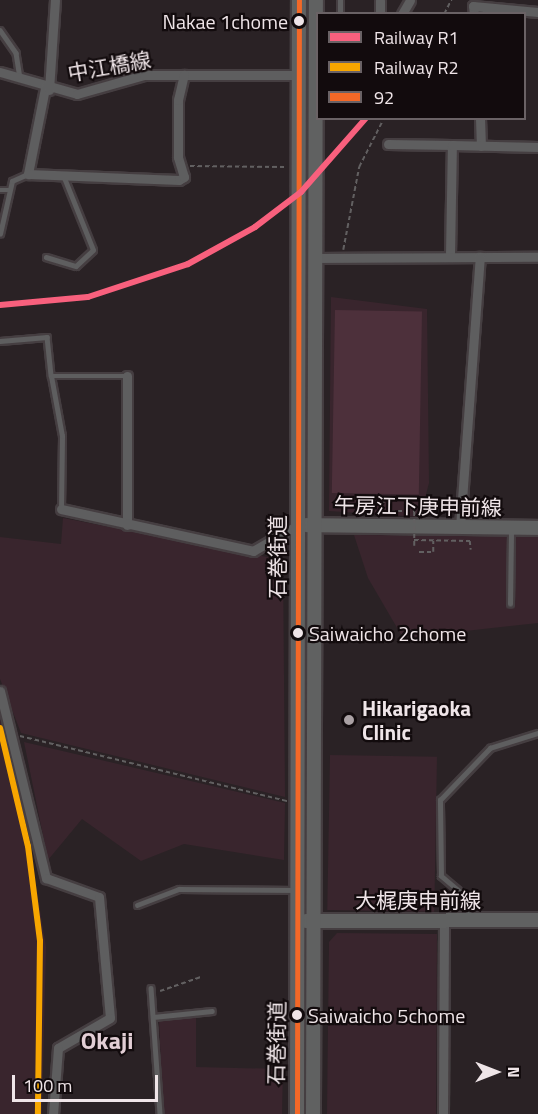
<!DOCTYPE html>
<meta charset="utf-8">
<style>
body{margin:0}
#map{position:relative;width:538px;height:1114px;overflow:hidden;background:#2a2225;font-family:"Titillium Web","Noto Sans JP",sans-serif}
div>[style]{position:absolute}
.built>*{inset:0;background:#39252d;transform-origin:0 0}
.green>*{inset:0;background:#4d303b;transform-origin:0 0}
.path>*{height:1.5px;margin-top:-0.75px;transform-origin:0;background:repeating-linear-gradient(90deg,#626061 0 4.5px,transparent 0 7.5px)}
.roads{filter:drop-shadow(2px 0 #453e41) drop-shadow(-2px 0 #453e41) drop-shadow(0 2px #453e41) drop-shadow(0 -2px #453e41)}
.lane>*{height:4.5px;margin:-2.25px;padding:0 2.25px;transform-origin:2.25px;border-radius:2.25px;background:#5e5e5f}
.street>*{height:9px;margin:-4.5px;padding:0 4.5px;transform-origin:4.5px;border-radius:4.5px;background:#5e5e5f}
.secondary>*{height:14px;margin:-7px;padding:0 7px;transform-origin:7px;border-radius:7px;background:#606161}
.path-bridge>*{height:1.5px;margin-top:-0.75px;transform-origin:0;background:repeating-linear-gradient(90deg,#626061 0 4.5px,transparent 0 7.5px)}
.bus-1>*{height:4.5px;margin:-2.25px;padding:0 2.25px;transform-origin:2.25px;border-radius:2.25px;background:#f36827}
.rail-1>*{height:6px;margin:-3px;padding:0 3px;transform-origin:3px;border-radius:3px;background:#f8607d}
.rail-2>*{height:6px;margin:-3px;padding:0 3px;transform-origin:3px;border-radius:3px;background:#f7a600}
.dots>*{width:16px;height:16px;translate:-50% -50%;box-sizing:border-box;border:3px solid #120b0d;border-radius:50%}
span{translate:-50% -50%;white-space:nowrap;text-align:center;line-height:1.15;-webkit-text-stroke:4.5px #120b0d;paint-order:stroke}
.bus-label{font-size:20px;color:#efe5e8}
.right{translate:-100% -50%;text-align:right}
.left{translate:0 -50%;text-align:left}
.street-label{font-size:21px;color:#efe5e8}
.poi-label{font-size:21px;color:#efe5e8;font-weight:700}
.quarter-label{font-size:24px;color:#e2ced5;font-weight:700}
.legend{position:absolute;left:316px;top:12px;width:210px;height:108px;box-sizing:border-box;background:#120b0d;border:2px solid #6a6265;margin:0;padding:8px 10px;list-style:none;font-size:18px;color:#efe5e8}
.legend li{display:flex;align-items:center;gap:12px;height:30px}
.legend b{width:30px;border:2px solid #6a6265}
.north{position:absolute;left:466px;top:1042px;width:60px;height:60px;-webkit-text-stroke:4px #120b0d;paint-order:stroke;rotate:90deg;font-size:16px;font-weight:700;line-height:24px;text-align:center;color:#efe5e8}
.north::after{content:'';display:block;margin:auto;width:21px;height:27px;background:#efe5e8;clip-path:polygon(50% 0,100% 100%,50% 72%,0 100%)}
.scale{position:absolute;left:12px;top:1075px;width:146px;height:27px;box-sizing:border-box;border:3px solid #efe5e8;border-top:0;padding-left:8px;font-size:18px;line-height:21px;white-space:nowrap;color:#efe5e8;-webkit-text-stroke:4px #120b0d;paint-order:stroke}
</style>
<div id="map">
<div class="built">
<i style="clip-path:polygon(331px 297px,427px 309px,429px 483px,420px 517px,329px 511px)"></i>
<i style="clip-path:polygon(63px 518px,283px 560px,285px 797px,21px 733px,0 679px,0 537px,61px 544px)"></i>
<i style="clip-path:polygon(354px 535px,538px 536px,538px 623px,403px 638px,368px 578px)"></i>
<i style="clip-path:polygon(0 719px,19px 782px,46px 947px,42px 1114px,0 1114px)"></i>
<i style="clip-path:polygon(24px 742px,285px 803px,284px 860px,184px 844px,141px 861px,82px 819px,48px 860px)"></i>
<i style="left:330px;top:755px;width:107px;height:155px;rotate:1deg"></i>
<i style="clip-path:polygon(337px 933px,437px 934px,436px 1114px,327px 1114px,329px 942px)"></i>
<i style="clip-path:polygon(196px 1016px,196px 1067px,283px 1069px,282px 1114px,163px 1114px,159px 1020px)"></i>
</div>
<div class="green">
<i style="left:335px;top:310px;width:87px;height:183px;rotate:1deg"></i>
<i style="clip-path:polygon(307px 607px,310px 607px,309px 902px,304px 902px)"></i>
</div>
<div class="path">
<i style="left:444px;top:14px;width:16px;rotate:-63deg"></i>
<i style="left:190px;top:166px;width:97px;rotate:0.6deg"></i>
<i style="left:343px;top:250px;width:85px;rotate:-79.1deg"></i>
<i style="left:359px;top:167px;width:55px;rotate:-63deg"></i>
<i style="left:384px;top:499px;width:12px;rotate:95deg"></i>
<i style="left:383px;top:511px;width:31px"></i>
<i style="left:414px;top:540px;width:56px;rotate:1deg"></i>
<i style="left:470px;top:541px;width:9px;rotate:84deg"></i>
<i style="left:419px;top:552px;width:14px"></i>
<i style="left:433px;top:552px;width:11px;rotate:-90deg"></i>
<i style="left:20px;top:736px;width:275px;rotate:13.7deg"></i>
<i style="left:160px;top:991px;width:43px;rotate:-18.9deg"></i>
</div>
<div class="roads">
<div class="lane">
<i style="left:340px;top:14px;width:14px;rotate:-90deg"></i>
<i style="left:0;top:30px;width:28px;rotate:55deg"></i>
<i style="left:16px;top:53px;width:25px;rotate:81deg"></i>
<i style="left:0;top:190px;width:10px"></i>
<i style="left:0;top:234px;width:54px;rotate:-77.2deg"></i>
<i style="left:12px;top:181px;width:17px;rotate:-24deg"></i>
<i style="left:46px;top:257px;width:31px;rotate:17deg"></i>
<i style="left:76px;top:266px;width:23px;rotate:-43deg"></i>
<i style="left:93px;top:250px;width:78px;rotate:-111.9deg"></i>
<i style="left:0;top:341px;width:47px;rotate:-4.9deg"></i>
<i style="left:47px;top:337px;width:39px;rotate:84deg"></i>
<i style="left:61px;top:509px;width:73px;rotate:-89.2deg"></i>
<i style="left:62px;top:436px;width:61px;rotate:-100.4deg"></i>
<i style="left:51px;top:376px;width:76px"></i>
<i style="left:510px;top:604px;width:74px;rotate:-89.2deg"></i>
<i style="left:137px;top:905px;width:45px;rotate:-20.9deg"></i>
<i style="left:179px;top:889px;width:117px;rotate:0.5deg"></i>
<i style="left:469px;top:918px;width:20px;rotate:-96deg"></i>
<i style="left:467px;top:898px;width:34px;rotate:-140deg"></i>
<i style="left:441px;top:876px;width:76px;rotate:-90.8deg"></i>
<i style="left:440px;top:800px;width:72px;rotate:-46.1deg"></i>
<i style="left:490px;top:748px;width:50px;rotate:-17.4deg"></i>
<i style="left:151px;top:988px;width:126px;rotate:85.9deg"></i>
<i style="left:153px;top:1017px;width:59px;rotate:-5.8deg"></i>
</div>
<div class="street">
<i style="left:380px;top:14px;width:14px;rotate:-90deg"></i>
<i style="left:402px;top:14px;width:16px;rotate:-60deg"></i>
<i style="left:474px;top:14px;width:8px;rotate:-97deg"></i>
<i style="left:473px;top:6px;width:65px;rotate:5.3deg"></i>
<i style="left:0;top:72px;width:80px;rotate:15.9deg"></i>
<i style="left:77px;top:94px;width:70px;rotate:-15.8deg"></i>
<i style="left:144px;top:75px;width:155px"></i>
<i style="left:45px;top:88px;width:88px;rotate:101.2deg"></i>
<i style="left:28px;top:174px;width:151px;rotate:2.3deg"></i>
<i style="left:179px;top:180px;width:6px;rotate:-31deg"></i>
<i style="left:184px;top:177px;width:21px;rotate:-107deg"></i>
<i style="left:178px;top:157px;width:57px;rotate:-90deg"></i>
<i style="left:178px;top:100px;width:26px;rotate:-77deg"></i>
<i style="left:49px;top:90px;width:90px;rotate:-86.2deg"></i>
<i style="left:480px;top:118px;width:28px;rotate:88deg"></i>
<i style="left:388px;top:144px;width:64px;rotate:0.9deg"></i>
<i style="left:450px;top:255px;width:110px;rotate:-89deg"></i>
<i style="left:452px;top:145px;width:86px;rotate:1.3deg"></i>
<i style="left:314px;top:258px;width:224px;rotate:-0.3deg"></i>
<i style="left:127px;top:376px;width:149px;rotate:90deg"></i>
<i style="left:61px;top:509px;width:197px;rotate:12.3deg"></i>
<i style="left:253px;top:551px;width:52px;rotate:-30deg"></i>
<i style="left:460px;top:527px;width:271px;rotate:-85.8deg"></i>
<i style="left:0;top:691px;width:193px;rotate:76.2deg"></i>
<i style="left:46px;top:878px;width:56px;rotate:19.7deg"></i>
<i style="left:99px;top:897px;width:121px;rotate:84.8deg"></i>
<i style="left:110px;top:1018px;width:60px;rotate:150deg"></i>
<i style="left:58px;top:1048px;width:66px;rotate:94.3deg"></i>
<i style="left:443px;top:1114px;width:193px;rotate:-89.7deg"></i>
</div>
<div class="secondary">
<i style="left:306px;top:525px;width:232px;rotate:0.7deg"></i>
<i style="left:306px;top:921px;width:232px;rotate:-0.2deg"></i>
<i style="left:297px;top:1114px;width:1114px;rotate:-89.9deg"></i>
<i style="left:313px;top:1114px;width:1114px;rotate:-89.85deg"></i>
</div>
</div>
<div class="path-bridge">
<i style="left:414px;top:546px;width:35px;rotate:-90deg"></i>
</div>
<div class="bus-1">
<i style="left:297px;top:1114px;width:1114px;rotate:-89.9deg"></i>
</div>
<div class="rail-1">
<i style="left:0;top:305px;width:88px;rotate:-5.2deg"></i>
<i style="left:88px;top:297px;width:105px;rotate:-18.3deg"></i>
<i style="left:188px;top:264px;width:77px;rotate:-28.9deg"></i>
<i style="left:255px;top:227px;width:58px;rotate:-37.3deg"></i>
<i style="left:301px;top:192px;width:98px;rotate:-48.7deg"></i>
</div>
<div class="rail-2">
<i style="left:0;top:728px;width:121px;rotate:76.7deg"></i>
<i style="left:28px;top:846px;width:96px;rotate:82.8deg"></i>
<i style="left:40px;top:941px;width:173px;rotate:90.7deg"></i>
</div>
<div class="dots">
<i style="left:299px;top:21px;background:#efe5e8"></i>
<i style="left:298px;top:633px;background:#efe5e8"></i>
<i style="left:349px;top:720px;background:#aaa1a4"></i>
<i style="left:297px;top:1015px;background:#efe5e8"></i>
</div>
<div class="bus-label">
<span class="right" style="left:288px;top:21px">Nakae 1chome</span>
<span class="left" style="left:309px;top:633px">Saiwaicho 2chome</span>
<span class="left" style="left:308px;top:1015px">Saiwaicho 5chome</span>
</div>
<div class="street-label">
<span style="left:109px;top:66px;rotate:-10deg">中江橋線</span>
<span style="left:418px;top:506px;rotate:1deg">午房江下庚申前線</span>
<span style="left:277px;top:557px;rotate:-90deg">石巻街道</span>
<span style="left:418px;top:900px">大梶庚申前線</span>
<span style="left:276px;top:1043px;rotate:-89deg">石巻街道</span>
</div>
<div class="poi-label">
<span class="left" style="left:362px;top:720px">Hikarigaoka<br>Clinic</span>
</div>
<div class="quarter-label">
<span style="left:107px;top:1041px">Okaji</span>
</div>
<ul class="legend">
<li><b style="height:8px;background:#f8607d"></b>Railway R1</li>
<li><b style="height:8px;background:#f7a600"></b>Railway R2</li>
<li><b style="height:8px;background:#f36827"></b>92</li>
</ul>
<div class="north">N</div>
<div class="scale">100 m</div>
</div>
